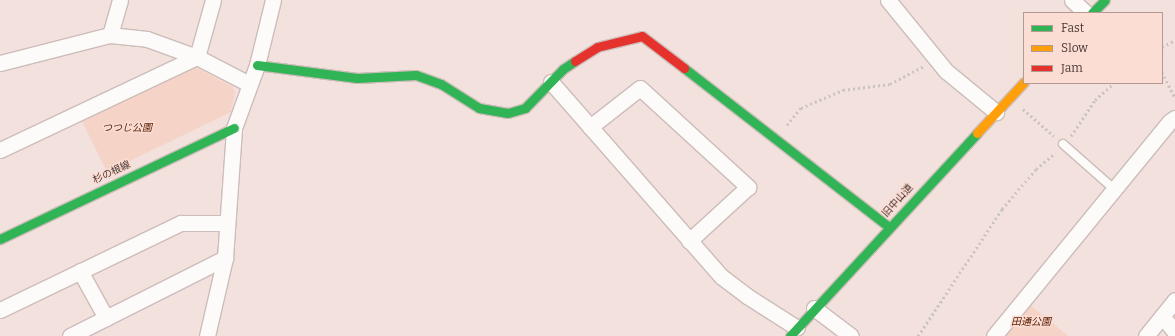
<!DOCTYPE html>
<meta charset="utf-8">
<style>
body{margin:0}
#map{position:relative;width:1175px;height:336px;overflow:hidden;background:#f2e1dc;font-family:Bitter,"Noto Sans JP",serif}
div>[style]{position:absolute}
.green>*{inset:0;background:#f6d3c7}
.path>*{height:2.5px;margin-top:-1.25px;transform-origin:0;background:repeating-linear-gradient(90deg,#cac4c1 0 2px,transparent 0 5px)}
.roads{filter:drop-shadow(1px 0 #ccbdb9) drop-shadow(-1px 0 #ccbdb9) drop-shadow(0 1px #ccbdb9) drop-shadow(0 -1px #ccbdb9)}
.lane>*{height:8px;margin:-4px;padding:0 4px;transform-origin:4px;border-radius:4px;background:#fdfafa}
.street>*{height:15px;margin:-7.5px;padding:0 7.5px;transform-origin:7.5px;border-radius:7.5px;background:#fdfafa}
.fast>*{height:9px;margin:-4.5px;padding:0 4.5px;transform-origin:4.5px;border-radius:4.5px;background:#30b455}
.slow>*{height:9px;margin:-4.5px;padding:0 4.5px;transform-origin:4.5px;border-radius:4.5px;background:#ff9f0a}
.jam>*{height:9px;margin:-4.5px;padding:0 4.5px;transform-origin:4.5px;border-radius:4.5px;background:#e5322d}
span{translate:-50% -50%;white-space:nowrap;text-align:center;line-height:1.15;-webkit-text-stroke:3px #fbddd3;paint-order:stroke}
.park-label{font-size:10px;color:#581c02;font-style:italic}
.street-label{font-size:10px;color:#483934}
.legend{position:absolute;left:1023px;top:12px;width:140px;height:72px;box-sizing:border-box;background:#fbddd3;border:1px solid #b39b93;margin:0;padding:5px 7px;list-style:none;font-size:12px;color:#483934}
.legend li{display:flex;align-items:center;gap:8px;height:20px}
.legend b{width:20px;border:1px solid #b39b93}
</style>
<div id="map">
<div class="green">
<i style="clip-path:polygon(189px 68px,197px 68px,233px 87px,235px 93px,231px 112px,107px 172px,80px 117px)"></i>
<i style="clip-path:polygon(1029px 304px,1068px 336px,1002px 336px)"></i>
</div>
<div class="path">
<i style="left:1162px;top:47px;width:15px;rotate:-28deg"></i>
<i style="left:1162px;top:72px;width:28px;rotate:63deg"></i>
<i style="left:1023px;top:109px;width:41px;rotate:41.1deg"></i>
<i style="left:787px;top:125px;width:22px;rotate:-51deg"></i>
<i style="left:801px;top:108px;width:46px;rotate:-23.2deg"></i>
<i style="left:843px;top:90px;width:47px;rotate:-7.3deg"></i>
<i style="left:890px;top:84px;width:38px;rotate:-28deg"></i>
<i style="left:1071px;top:136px;width:43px;rotate:-56.3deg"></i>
<i style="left:1095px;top:100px;width:25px;rotate:-42deg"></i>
<i style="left:918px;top:336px;width:152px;rotate:-56.5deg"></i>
<i style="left:1002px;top:209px;width:52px;rotate:-49.6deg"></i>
<i style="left:1036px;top:169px;width:25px;rotate:-40deg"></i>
</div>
<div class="roads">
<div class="lane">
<i style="left:1063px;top:144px;width:68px;rotate:41.4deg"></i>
</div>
<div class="street">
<i style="left:888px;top:0;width:92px;rotate:50.8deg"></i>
<i style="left:946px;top:71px;width:65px;rotate:39.4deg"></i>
<i style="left:1072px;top:0;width:19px;rotate:43deg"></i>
<i style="left:110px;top:35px;width:36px;rotate:-74deg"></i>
<i style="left:0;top:63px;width:114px;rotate:-14.3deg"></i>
<i style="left:110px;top:35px;width:37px;rotate:6deg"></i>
<i style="left:147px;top:39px;width:53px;rotate:19.8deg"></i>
<i style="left:197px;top:57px;width:59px;rotate:27.4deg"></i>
<i style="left:551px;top:82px;width:259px;rotate:48.8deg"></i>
<i style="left:722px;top:277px;width:31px;rotate:37deg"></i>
<i style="left:747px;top:296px;width:59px;rotate:32.6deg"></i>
<i style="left:590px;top:127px;width:63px;rotate:-38deg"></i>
<i style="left:640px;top:88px;width:147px;rotate:42.5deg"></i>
<i style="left:748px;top:187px;width:80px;rotate:137.5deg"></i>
<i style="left:0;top:150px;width:218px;rotate:-25.3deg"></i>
<i style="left:197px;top:57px;width:59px;rotate:-74.3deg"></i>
<i style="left:80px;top:271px;width:54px;rotate:61deg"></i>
<i style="left:814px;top:308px;width:46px;rotate:37.1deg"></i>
<i style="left:0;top:310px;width:201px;rotate:-25.7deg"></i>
<i style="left:181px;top:223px;width:46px"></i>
<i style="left:1162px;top:316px;width:21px;rotate:51deg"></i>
<i style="left:70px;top:336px;width:174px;rotate:-26.7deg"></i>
<i style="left:207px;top:336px;width:80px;rotate:-77deg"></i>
<i style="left:225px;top:258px;width:130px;rotate:-86deg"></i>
<i style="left:234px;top:128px;width:67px;rotate:-69.9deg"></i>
<i style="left:257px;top:65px;width:67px;rotate:-76.2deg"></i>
<i style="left:994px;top:336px;width:276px;rotate:-50.7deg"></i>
<i style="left:1169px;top:122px;width:7px;rotate:-34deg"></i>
<i style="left:1146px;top:336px;width:46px;rotate:-51.1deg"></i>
</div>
<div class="fast">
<i style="left:1092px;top:13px;width:18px;rotate:-45deg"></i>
<i style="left:257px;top:65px;width:101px;rotate:7.4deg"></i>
<i style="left:357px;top:78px;width:59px;rotate:-2.9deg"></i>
<i style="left:416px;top:75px;width:27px;rotate:20deg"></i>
<i style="left:441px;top:84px;width:45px;rotate:32.3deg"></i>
<i style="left:479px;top:108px;width:29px;rotate:10deg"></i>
<i style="left:508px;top:113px;width:18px;rotate:-16deg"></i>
<i style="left:525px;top:108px;width:54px;rotate:-45.7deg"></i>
<i style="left:563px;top:69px;width:14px;rotate:-34deg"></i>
<i style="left:684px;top:68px;width:259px;rotate:37.8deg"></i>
<i style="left:0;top:239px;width:259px;rotate:-25.4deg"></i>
<i style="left:790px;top:336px;width:276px;rotate:-47.3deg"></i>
</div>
<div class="slow">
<i style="left:977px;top:133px;width:69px;rotate:-47.3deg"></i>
</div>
<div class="jam">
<i style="left:575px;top:61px;width:26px;rotate:-32deg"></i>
<i style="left:597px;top:47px;width:46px;rotate:-13.7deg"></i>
<i style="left:642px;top:36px;width:53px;rotate:37.3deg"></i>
</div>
</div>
<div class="park-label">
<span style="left:127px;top:129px">つつじ公園</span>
<span style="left:1031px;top:323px">田通公園</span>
</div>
<div class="street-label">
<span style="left:112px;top:173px;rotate:-25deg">杉の根線</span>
<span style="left:898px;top:201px;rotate:-48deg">旧中山道</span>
</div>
<ul class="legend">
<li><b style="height:5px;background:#30b455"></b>Fast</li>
<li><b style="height:5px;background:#ff9f0a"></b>Slow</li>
<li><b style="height:5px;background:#e5322d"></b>Jam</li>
</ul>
</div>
